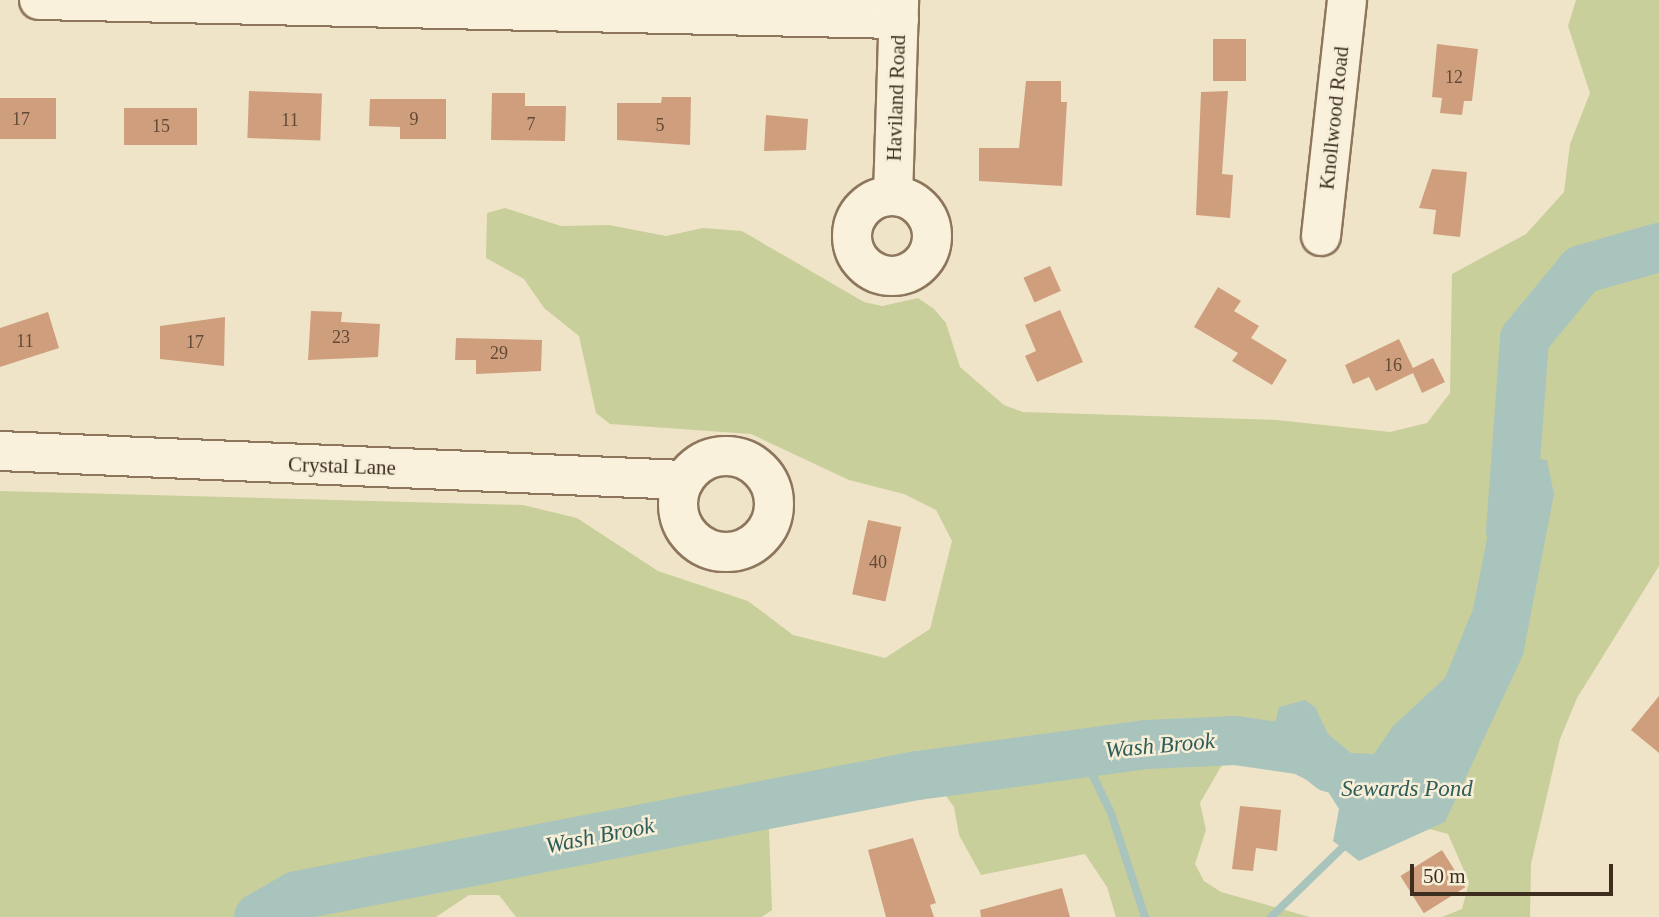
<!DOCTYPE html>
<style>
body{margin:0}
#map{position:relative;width:1659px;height:917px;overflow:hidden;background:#f0e4c8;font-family:"Times New Roman",serif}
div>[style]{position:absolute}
.green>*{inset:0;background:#c9cf9b}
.water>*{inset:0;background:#a9c4bc}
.stream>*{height:8px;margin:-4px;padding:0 4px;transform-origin:4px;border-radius:4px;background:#a9c4bc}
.river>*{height:49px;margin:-24.5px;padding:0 24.5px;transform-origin:24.5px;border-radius:24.5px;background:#a9c4bc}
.building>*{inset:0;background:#cf9f7d;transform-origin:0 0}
.roads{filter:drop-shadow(2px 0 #8d765c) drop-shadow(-2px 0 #8d765c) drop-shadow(0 2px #8d765c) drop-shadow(0 -2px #8d765c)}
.minor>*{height:38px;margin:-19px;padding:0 19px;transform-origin:19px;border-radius:19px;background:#faf1dc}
.minor>.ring{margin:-19px;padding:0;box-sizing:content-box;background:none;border:38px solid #faf1dc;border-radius:50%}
span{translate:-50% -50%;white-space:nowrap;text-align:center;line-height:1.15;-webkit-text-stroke:5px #f7eed8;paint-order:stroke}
.number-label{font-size:18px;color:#624a37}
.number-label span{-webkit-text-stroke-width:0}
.street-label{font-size:21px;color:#3d2e20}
.water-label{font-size:23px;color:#2f5d5a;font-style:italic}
.scale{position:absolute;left:1410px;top:864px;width:203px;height:32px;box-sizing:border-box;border:4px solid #3d2e20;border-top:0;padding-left:9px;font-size:21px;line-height:24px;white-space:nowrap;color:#3d2e20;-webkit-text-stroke:5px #f7eed8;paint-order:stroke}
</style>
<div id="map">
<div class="green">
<i style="clip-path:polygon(1576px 0,1659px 0,1659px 566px,1577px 698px,1560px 739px,1531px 864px,1530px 917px,1442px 917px,1462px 909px,1469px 882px,1448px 834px,1343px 806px,1294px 756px,1233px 746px,1200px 803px,1206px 830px,1195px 864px,1204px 881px,1221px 892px,1310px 917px,1116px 917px,1107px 887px,1085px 854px,981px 875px,959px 835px,954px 807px,943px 792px,924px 791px,769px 829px,772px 910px,762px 917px,516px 917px,499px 895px,469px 895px,436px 917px,0 917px,0 491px,523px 505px,577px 518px,658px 571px,748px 601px,793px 635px,885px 658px,930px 629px,952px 541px,936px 510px,904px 494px,849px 480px,751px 434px,610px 424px,596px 413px,579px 336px,544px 308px,524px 279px,486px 258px,487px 213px,505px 208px,561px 226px,609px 225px,666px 236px,703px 228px,742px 231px,864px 302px,882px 306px,918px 298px,934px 309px,946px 323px,960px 367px,1004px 405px,1023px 412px,1277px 420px,1390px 432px,1427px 423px,1450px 393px,1452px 274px,1526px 234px,1564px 192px,1570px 144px,1590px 93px,1568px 26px)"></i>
</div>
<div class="water">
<i style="clip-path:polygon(1526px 457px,1547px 460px,1554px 494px,1523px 655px,1445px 822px,1359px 861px,1333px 841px,1339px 809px,1327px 790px,1267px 760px,1279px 707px,1305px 700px,1315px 707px,1331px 740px,1351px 753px,1374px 754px,1393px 726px,1445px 678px,1473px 609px,1499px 478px)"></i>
</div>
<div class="stream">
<i style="left:1082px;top:753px;width:67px;rotate:64.2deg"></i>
<i style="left:1111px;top:813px;width:109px;rotate:71.9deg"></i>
<i style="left:1271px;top:917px;width:106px;rotate:-44.2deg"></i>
</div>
<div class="river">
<i style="left:1510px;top:530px;width:193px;rotate:-85.8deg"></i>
<i style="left:1524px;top:338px;width:89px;rotate:-50.4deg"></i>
<i style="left:1581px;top:269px;width:81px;rotate:-15.8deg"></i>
<i style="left:258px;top:917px;width:44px;rotate:-30.1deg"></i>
<i style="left:296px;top:895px;width:632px;rotate:-10.94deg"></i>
<i style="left:917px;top:775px;width:231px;rotate:-7.7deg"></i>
<i style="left:1146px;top:744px;width:89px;rotate:-2.6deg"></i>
<i style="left:1235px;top:740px;width:76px;rotate:8.3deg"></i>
<i style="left:1310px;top:751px;width:26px;rotate:39deg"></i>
</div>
<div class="building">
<i style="left:1213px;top:39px;width:33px;height:42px"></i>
<i style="clip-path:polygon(1437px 44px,1478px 49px,1472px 101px,1464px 101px,1462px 115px,1440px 113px,1442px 98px,1432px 97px)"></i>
<i style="clip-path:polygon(1026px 81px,1061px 81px,1061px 102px,1067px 102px,1062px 186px,979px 181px,979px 148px,1019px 148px)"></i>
<i style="left:249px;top:91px;width:73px;height:47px;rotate:2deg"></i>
<i style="clip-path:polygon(1228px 91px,1222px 174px,1233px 175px,1230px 218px,1196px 215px,1201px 92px)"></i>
<i style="clip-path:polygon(492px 93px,525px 93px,525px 106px,566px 106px,565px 141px,491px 140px)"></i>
<i style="clip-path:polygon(662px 97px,691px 97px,690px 145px,617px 140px,617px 103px,661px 103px)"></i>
<i style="left:0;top:98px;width:56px;height:41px"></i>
<i style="clip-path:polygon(370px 99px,446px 99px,446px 139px,400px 139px,400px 127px,369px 126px)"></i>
<i style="left:124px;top:108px;width:73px;height:37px"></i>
<i style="clip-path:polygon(766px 115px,808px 119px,806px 150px,764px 151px)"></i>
<i style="clip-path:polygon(1432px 169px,1467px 172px,1460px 237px,1433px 234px,1436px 210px,1419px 208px)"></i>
<i style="left:1050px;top:266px;width:27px;height:29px;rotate:66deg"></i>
<i style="clip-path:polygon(1218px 287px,1241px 301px,1234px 311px,1259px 326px,1251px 338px,1287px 360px,1272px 385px,1232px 361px,1238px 353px,1194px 327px)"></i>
<i style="clip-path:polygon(1060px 310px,1083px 362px,1037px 382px,1025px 356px,1036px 351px,1025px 325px)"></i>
<i style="clip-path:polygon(311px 311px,342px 312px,341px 322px,380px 324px,378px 357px,308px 360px)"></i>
<i style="clip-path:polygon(48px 312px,59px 348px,0 367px,0 328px)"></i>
<i style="clip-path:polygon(225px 317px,224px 366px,160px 359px,160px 326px)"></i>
<i style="clip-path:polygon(456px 338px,542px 340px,541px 371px,476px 374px,476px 360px,455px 360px)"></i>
<i style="clip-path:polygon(1399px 339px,1413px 368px,1433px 358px,1445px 382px,1422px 393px,1413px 373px,1376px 391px,1369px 377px,1353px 384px,1345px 365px)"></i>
<i style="left:868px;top:520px;width:34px;height:76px;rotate:12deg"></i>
<i style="clip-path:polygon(1659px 696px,1659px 753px,1631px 730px)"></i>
<i style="clip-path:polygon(1240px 806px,1281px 810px,1277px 851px,1256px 848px,1253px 871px,1232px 869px)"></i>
<i style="clip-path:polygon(913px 838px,936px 903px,930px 905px,934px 917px,886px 917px,868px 850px)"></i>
<i style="left:1442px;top:850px;width:44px;height:49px;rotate:58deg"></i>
<i style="clip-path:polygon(1062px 888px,1070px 917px,981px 917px,980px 910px)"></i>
</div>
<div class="roads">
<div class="minor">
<i style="left:39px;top:0;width:860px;rotate:1.27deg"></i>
<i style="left:893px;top:196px;width:196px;rotate:-88.2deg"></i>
<i class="ring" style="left:852px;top:196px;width:42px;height:42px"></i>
<i style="left:1321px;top:236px;width:237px;rotate:-83.7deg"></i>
<i style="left:0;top:451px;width:685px;rotate:2.43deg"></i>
<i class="ring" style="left:678px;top:456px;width:58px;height:58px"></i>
</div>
</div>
<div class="number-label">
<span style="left:1454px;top:77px">12</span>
<span style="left:21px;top:119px">17</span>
<span style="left:414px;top:119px">9</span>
<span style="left:290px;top:120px">11</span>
<span style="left:531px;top:124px">7</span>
<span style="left:660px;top:125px">5</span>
<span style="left:161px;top:126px">15</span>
<span style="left:341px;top:337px">23</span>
<span style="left:25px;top:341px">11</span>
<span style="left:195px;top:342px">17</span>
<span style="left:499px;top:353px">29</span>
<span style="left:1393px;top:365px">16</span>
<span style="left:878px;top:562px">40</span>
</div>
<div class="street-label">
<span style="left:896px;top:98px;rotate:-88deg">Haviland Road</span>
<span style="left:1334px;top:118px;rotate:-84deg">Knollwood Road</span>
<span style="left:342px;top:466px;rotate:2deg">Crystal Lane</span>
</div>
<div class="water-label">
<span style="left:1160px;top:746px;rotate:-5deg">Wash Brook</span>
<span style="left:1407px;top:789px">Sewards Pond</span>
<span style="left:600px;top:836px;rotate:-11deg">Wash Brook</span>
</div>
<div class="scale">50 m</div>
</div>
